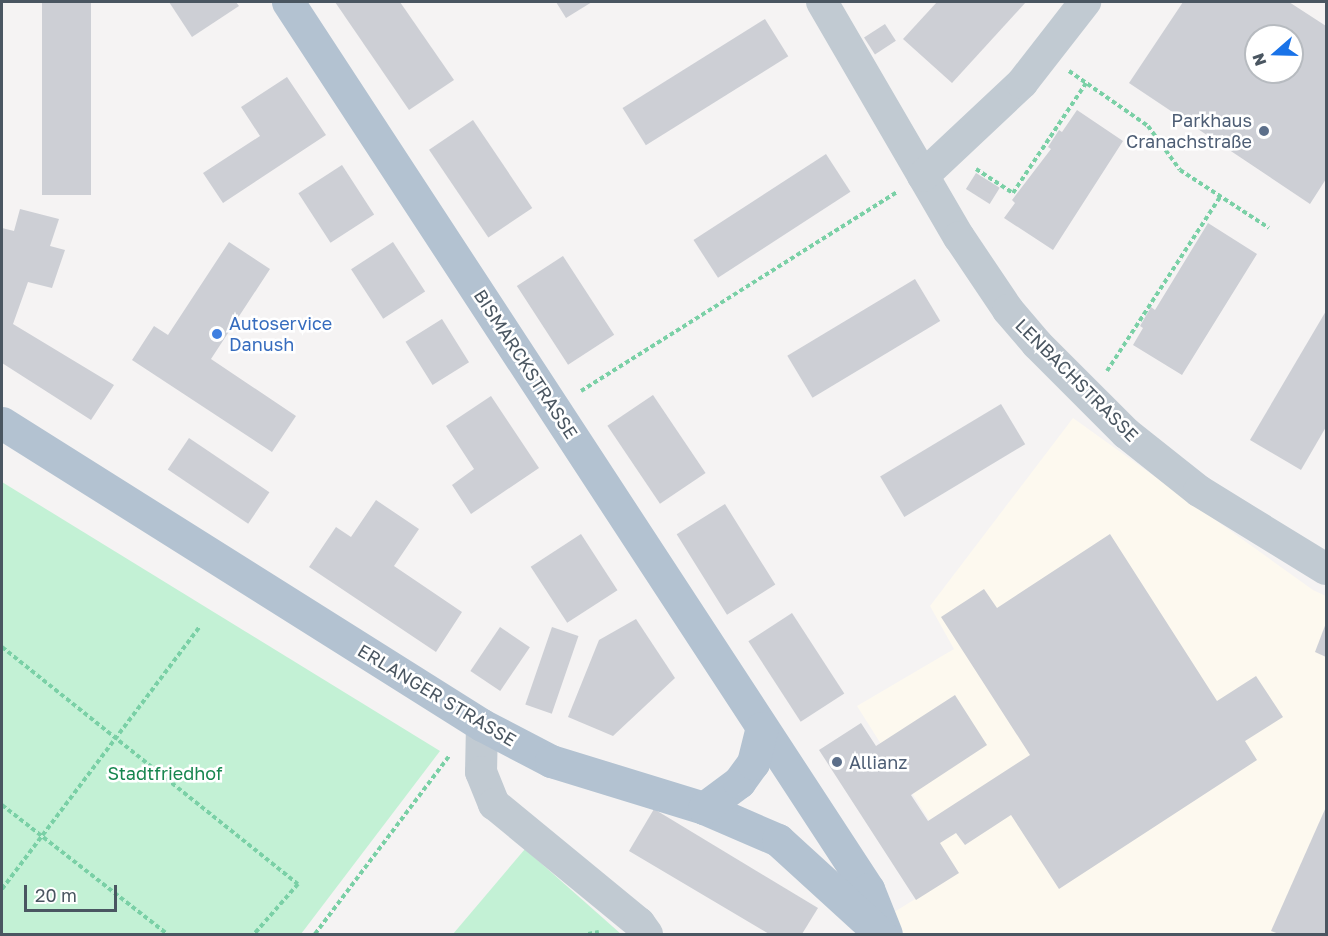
<!DOCTYPE html>
<meta charset="utf-8">
<style>
body{margin:0}
#map{position:relative;width:1328px;height:936px;overflow:hidden;background:#f5f3f3;font-family:"Golos Text",sans-serif}
div>[style]{position:absolute}
.commercial>*{inset:0;background:#fdf9ef}
.green>*{inset:0;background:#c3f1d5}
.building>*{inset:0;background:#cdcfd5;transform-origin:0 0}
.path>*{height:4px;margin-top:-2px;transform-origin:0;background:repeating-linear-gradient(90deg,#7ad0a6 0 4.5px,transparent 0 7.5px)}
.street>*{height:32px;margin:-16px;padding:0 16px;transform-origin:16px;border-radius:16px;background:#c1cad2}
.primary>*{height:33px;margin:-16.5px;padding:0 16.5px;transform-origin:16.5px;border-radius:16.5px;background:#b3c2d1}
.dots>*{width:16px;height:16px;translate:-50% -50%;box-sizing:border-box;border:3px solid #fff;border-radius:50%}
span{translate:-50% -50%;white-space:nowrap;text-align:center;line-height:1.15;-webkit-text-stroke:5px #fff;paint-order:stroke}
.service-label{font-size:18px;color:#4e5e75}
.right{translate:-100% -50%;text-align:right}
.left{translate:0 -50%;text-align:left}
.shop-label{font-size:18px;color:#366cbe}
.street-label{font-size:18px;color:#4a5661}
.park-label{font-size:18px;color:#17864f}
.frame{position:absolute;inset:0;border:3px solid #4a5661;pointer-events:none}
.north{position:absolute;left:1244px;top:24px;width:60px;height:60px;box-sizing:border-box;background:#fff;border:2px solid #b7bbc0;border-radius:50%;rotate:250deg;font-size:16px;font-weight:700;line-height:24px;text-align:center;color:#4a5661}
.north::after{content:'';display:block;margin:auto;width:21px;height:27px;background:#1a73e8;clip-path:polygon(50% 0,100% 100%,50% 72%,0 100%)}
.scale{position:absolute;left:24px;top:885px;width:93px;height:27px;box-sizing:border-box;border:3px solid #4a5661;border-top:0;padding-left:8px;font-size:18px;line-height:21px;white-space:nowrap;color:#4a5661;-webkit-text-stroke:4px #fff;paint-order:stroke}
</style>
<div id="map">
<div class="commercial">
<i style="clip-path:polygon(1073px 418px,1313px 590px,1326px 596px,1326px 934px,904px 934px,891px 914px,920px 896px,934px 828px,857px 706px,954px 649px,930px 606px)"></i>
</div>
<div class="green">
<i style="clip-path:polygon(2px 482px,440px 751px,301px 934px,2px 934px)"></i>
<i style="clip-path:polygon(525px 849px,621px 934px,453px 934px)"></i>
</div>
<div class="building">
<i style="left:42px;top:2px;width:49px;height:193px"></i>
<i style="clip-path:polygon(169px 2px,236px 2px,239px 6px,192px 37px)"></i>
<i style="clip-path:polygon(335px 2px,400px 2px,454px 80px,409px 110px)"></i>
<i style="clip-path:polygon(556px 2px,592px 2px,566px 18px)"></i>
<i style="clip-path:polygon(937px 2px,1026px 2px,952px 83px,903px 39px)"></i>
<i style="clip-path:polygon(evenodd,1183px 2px,1289px 2px,1326px 26px,1326px 179px,1310px 204px,1129px 83px,1183px 2px,1256px 36px,1292px 36px,1292px 72px,1256px 72px,1256px 36px)"></i>
<i style="left:765px;top:19px;width:44px;height:168px;rotate:58deg"></i>
<i style="left:885px;top:24px;width:20px;height:25px;rotate:57deg"></i>
<i style="clip-path:polygon(287px 77px,326px 135px,223px 203px,203px 173px,260px 136px,241px 107px)"></i>
<i style="clip-path:polygon(1077px 110px,1123px 141px,1053px 250px,1004px 218px,1015px 203px,1012px 200px,1051px 149px,1048px 147px,1059px 130px,1062px 132px)"></i>
<i style="left:473px;top:120px;width:106px;height:53px;rotate:56deg"></i>
<i style="left:826px;top:154px;width:45px;height:158px;rotate:57deg"></i>
<i style="left:342px;top:165px;width:59px;height:52px;rotate:57deg"></i>
<i style="left:976px;top:173px;width:28px;height:19px;rotate:32deg"></i>
<i style="clip-path:polygon(20px 209px,59px 219px,50px 246px,65px 250px,52px 288px,28px 282px,13px 324px,114px 385px,91px 420px,2px 363px,2px 228px,14px 231px)"></i>
<i style="clip-path:polygon(1208px 223px,1257px 254px,1182px 375px,1133px 345px,1143px 328px,1140px 326px,1151px 307px,1155px 310px)"></i>
<i style="clip-path:polygon(229px 242px,270px 269px,211px 359px,296px 416px,272px 452px,132px 360px,154px 326px,168px 335px)"></i>
<i style="left:393px;top:242px;width:59px;height:50px;rotate:57deg"></i>
<i style="left:563px;top:256px;width:94px;height:55px;rotate:57deg"></i>
<i style="left:915px;top:279px;width:49px;height:149px;rotate:59deg"></i>
<i style="clip-path:polygon(1326px 311px,1326px 427px,1301px 470px,1250px 440px)"></i>
<i style="left:442px;top:319px;width:51px;height:43px;rotate:58deg"></i>
<i style="left:653px;top:395px;width:94px;height:55px;rotate:56deg"></i>
<i style="clip-path:polygon(491px 396px,539px 468px,471px 514px,452px 485px,474px 469px,446px 426px)"></i>
<i style="left:1001px;top:404px;width:47px;height:141px;rotate:59deg"></i>
<i style="left:189px;top:438px;width:97px;height:38px;rotate:34deg"></i>
<i style="clip-path:polygon(376px 500px,419px 529px,394px 566px,462px 612px,436px 652px,309px 567px,336px 527px,351px 537px)"></i>
<i style="left:725px;top:504px;width:95px;height:57px;rotate:58deg"></i>
<i style="left:581px;top:534px;width:67px;height:60px;rotate:57deg"></i>
<i style="clip-path:polygon(1110px 534px,1217px 701px,1256px 676px,1283px 717px,1245px 741px,1257px 760px,1059px 889px,1011px 815px,965px 845px,956px 833px,940px 843px,959px 873px,916px 900px,819px 750px,861px 723px,876px 746px,955px 695px,987px 745px,911px 795px,928px 821px,1030px 755px,941px 617px,984px 589px,997px 608px)"></i>
<i style="left:792px;top:613px;width:96px;height:52px;rotate:57deg"></i>
<i style="clip-path:polygon(636px 619px,675px 678px,613px 736px,568px 717px,599px 640px)"></i>
<i style="clip-path:polygon(1326px 623px,1326px 657px,1315px 652px)"></i>
<i style="left:500px;top:627px;width:36px;height:53px;rotate:34deg"></i>
<i style="left:552px;top:627px;width:28px;height:82px;rotate:19deg"></i>
<i style="clip-path:polygon(1326px 807px,1326px 934px,1279px 934px,1271px 931px)"></i>
<i style="clip-path:polygon(654px 809px,818px 908px,802px 934px,769px 934px,629px 851px)"></i>
</div>
<div class="path">
<i style="left:1069px;top:71px;width:96px;rotate:34.8deg"></i>
<i style="left:1148px;top:126px;width:54px;rotate:54deg"></i>
<i style="left:1180px;top:170px;width:106px;rotate:33.1deg"></i>
<i style="left:976px;top:169px;width:44px;rotate:33deg"></i>
<i style="left:1013px;top:193px;width:132px;rotate:-56.4deg"></i>
<i style="left:1107px;top:371px;width:207px;rotate:-57deg"></i>
<i style="left:581px;top:391px;width:373px;rotate:-32.2deg"></i>
<i style="left:2px;top:647px;width:379px;rotate:38.7deg"></i>
<i style="left:298px;top:884px;width:67px;rotate:131.3deg"></i>
<i style="left:2px;top:805px;width:209px;rotate:38deg"></i>
<i style="left:2px;top:889px;width:329px;rotate:-53deg"></i>
<i style="left:315px;top:934px;width:223px;rotate:-53deg"></i>
<i style="left:588px;top:934px;width:11px;rotate:-10deg"></i>
</div>
<div class="street">
<i style="left:822px;top:2px;width:272px;rotate:59.8deg"></i>
<i style="left:959px;top:237px;width:88px;rotate:56.1deg"></i>
<i style="left:1008px;top:310px;width:45px;rotate:49.5deg"></i>
<i style="left:1037px;top:344px;width:126px;rotate:45deg"></i>
<i style="left:1126px;top:433px;width:93px;rotate:38.5deg"></i>
<i style="left:1199px;top:491px;width:149px;rotate:31.6deg"></i>
<i style="left:923px;top:176px;width:136px;rotate:-43.2deg"></i>
<i style="left:1022px;top:83px;width:103px;rotate:-52.1deg"></i>
<i style="left:482px;top:725px;width:47px;rotate:91.2deg"></i>
<i style="left:481px;top:772px;width:35px;rotate:68deg"></i>
<i style="left:494px;top:804px;width:188px;rotate:39.4deg"></i>
<i style="left:639px;top:923px;width:14px;rotate:54deg"></i>
</div>
<div class="primary">
<i style="left:288px;top:2px;width:1060px;rotate:56.82deg"></i>
<i style="left:868px;top:889px;width:48px;rotate:68.2deg"></i>
<i style="left:2px;top:423px;width:567px;rotate:32.18deg"></i>
<i style="left:482px;top:725px;width:78px;rotate:27.6deg"></i>
<i style="left:551px;top:761px;width:160px;rotate:17.1deg"></i>
<i style="left:704px;top:808px;width:81px;rotate:23.4deg"></i>
<i style="left:778px;top:840px;width:139px;rotate:42.4deg"></i>
<i style="left:704px;top:808px;width:44px;rotate:-36.6deg"></i>
<i style="left:739px;top:782px;width:24px;rotate:-54deg"></i>
<i style="left:753px;top:763px;width:36px;rotate:-76deg"></i>
</div>
<div class="dots">
<i style="left:1264px;top:131px;background:#5c6f8a"></i>
<i style="left:217px;top:334px;background:#3f7fe0"></i>
<i style="left:837px;top:762px;background:#5c6f8a"></i>
</div>
<div class="service-label">
<span class="right" style="left:1252px;top:131px">Parkhaus<br>Cranachstraße</span>
<span class="left" style="left:849px;top:762px">Allianz</span>
</div>
<div class="shop-label">
<span class="left" style="left:229px;top:334px">Autoservice<br>Danush</span>
</div>
<div class="street-label">
<span style="left:526px;top:364px;rotate:57deg">BISMARCKSTRASSE</span>
<span style="left:1077px;top:380px;rotate:45deg">LENBACHSTRASSE</span>
<span style="left:437px;top:695px;rotate:31deg">ERLANGER STRASSE</span>
</div>
<div class="park-label">
<span style="left:165px;top:773px">Stadtfriedhof</span>
</div>
<div class="frame"></div>
<div class="north">N</div>
<div class="scale">20 m</div>
</div>
